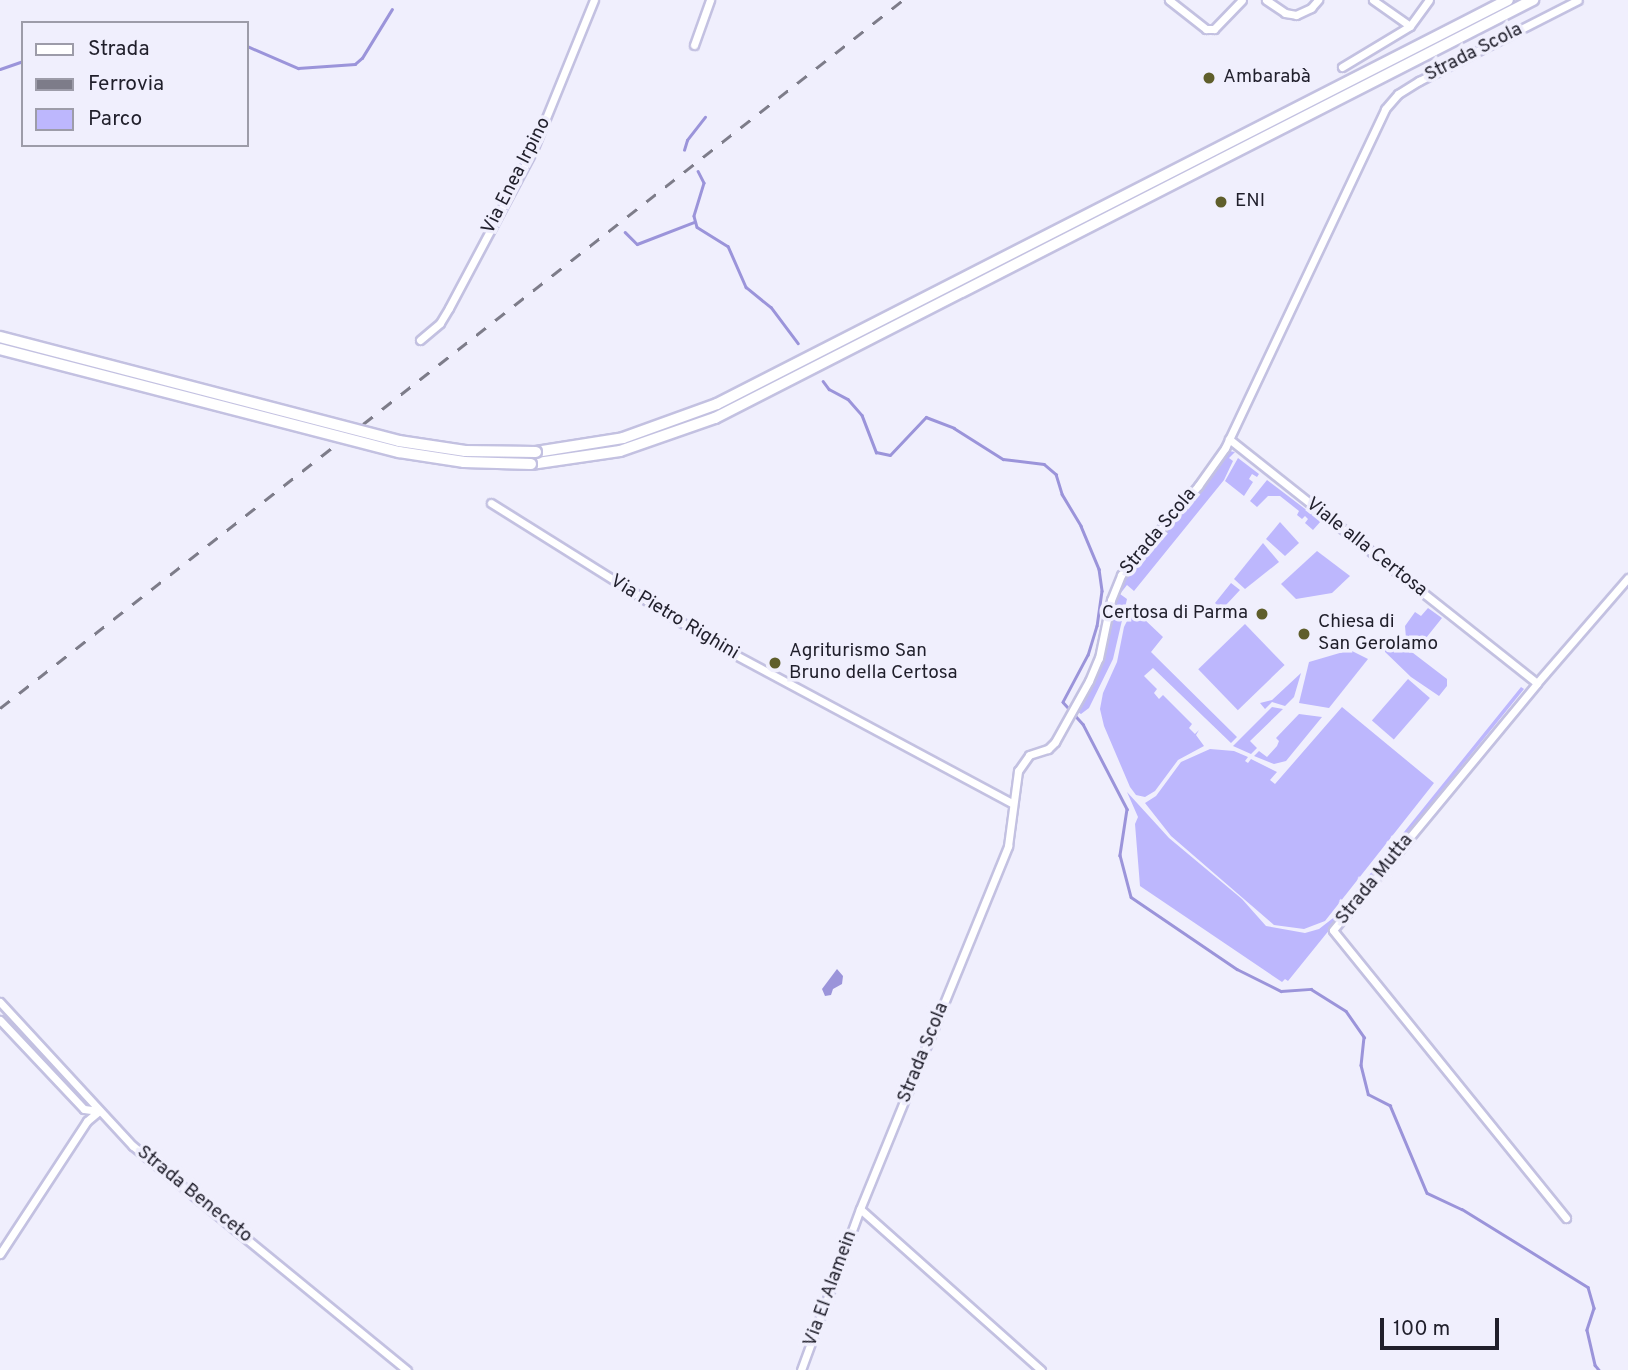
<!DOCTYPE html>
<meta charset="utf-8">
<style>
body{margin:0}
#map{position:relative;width:1628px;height:1370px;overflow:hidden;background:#f0effd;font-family:Overpass,sans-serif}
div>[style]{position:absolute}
.green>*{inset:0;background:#bdb7fd;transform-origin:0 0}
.water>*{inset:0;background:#9b94da}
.stream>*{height:2.5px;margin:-1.25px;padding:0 1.25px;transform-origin:1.25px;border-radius:1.25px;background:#9b94da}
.roads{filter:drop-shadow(2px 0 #c3c1e1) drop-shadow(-2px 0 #c3c1e1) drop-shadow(0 2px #c3c1e1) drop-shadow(0 -2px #c3c1e1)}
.minor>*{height:7px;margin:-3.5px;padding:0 3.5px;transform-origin:3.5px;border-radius:3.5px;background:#fff}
.trunk>*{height:10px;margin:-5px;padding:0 5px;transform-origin:5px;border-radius:5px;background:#fff}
.rail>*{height:2.5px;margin-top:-1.25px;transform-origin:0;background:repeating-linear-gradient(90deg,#7d7c89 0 12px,transparent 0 24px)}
.bridges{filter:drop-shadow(2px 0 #c3c1e1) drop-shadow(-2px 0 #c3c1e1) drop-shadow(0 2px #c3c1e1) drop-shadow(0 -2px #c3c1e1)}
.trunk-bridge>*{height:10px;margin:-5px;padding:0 5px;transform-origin:5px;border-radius:5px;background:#fff}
.dots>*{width:19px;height:19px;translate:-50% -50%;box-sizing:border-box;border:4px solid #f0effd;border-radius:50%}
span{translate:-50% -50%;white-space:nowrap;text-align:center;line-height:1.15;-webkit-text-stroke:7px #f0effd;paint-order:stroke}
.street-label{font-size:19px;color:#201f2b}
.poi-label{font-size:19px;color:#201f2b}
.left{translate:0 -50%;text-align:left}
.right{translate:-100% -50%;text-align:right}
.legend{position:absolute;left:21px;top:21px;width:228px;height:126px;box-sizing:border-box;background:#f0effd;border:2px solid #9d9ca9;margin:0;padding:9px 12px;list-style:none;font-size:21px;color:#201f2b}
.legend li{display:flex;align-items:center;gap:14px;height:35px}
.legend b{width:35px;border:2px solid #9d9ca9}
.scale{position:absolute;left:1380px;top:1318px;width:119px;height:32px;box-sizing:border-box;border:4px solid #201f2b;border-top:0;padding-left:9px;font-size:21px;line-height:24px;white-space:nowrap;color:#201f2b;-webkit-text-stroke:5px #f0effd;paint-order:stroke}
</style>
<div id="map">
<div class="green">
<i style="clip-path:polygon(1229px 451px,1235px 452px,1229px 458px,1233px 461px,1224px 480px,1134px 591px,1127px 585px,1120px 594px,1127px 599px,1113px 659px,1089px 708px,1081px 714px,1076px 711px,1099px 667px,1113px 601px,1123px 576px)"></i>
<i style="clip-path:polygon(1238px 458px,1259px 474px,1257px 477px,1252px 474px,1249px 479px,1253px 482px,1244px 496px,1225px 481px)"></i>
<i style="clip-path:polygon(1267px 480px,1321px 521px,1313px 530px,1305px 523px,1308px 519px,1305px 516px,1302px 519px,1297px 515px,1299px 511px,1280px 496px,1268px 496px,1257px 507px,1250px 501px)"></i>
<i style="clip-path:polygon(1280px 522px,1299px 543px,1285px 556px,1266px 539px)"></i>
<i style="clip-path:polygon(1263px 543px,1279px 562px,1245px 589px,1234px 579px)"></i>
<i style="clip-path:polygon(1317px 551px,1350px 576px,1332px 593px,1296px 599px,1281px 584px)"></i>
<i style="clip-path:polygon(1231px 583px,1240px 590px,1226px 605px,1232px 612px,1228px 615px,1215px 603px)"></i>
<i style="clip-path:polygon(1135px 605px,1147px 615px,1144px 619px,1163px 637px,1151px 652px,1237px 737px,1231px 743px,1153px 668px,1144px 676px,1157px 689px,1154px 693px,1159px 699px,1163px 695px,1192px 724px,1189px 728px,1195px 734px,1199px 730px,1196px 735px,1204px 746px,1178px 760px,1155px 791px,1145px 797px,1136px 795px,1130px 787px,1104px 726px,1100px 709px,1103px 693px,1117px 662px,1124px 627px)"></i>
<i style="clip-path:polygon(1428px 608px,1442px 618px,1418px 648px,1406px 638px,1405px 626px,1415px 612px,1421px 616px)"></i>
<i style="left:1245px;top:624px;width:57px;height:65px;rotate:46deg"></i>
<i style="clip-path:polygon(1400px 643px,1447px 679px,1447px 686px,1439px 696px,1411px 677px,1383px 650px,1387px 647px,1394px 651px)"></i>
<i style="clip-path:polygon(1350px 650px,1368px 659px,1329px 708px,1299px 703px,1309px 662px)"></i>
<i style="clip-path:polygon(1301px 673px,1294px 697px,1285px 706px,1272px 702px,1265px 709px,1260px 703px,1272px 700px)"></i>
<i style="left:1408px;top:679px;width:29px;height:55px;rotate:41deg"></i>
<i style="clip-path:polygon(1521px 687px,1524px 689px,1288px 981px,1285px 979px,1282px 982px,1140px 886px,1135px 824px,1138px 817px,1127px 792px,1169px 838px,1242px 899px,1266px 926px,1305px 933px,1319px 929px,1337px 915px)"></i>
<i style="clip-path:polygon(1272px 707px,1283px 709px,1250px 741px,1257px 748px,1251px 754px,1233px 746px)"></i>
<i style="clip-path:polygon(1342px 707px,1434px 783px,1325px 921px,1304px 929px,1274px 925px,1171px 836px,1145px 803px,1156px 796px,1181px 762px,1210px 749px,1234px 751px,1248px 757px,1245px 761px,1248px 763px,1251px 759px,1277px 772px,1270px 780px,1275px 784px)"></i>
<i style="clip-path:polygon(1299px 714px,1322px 717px,1286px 761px,1274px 764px,1254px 756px,1259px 751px,1267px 757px,1277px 746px,1279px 741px,1276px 738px)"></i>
</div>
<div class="water">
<i style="clip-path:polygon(837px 969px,843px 976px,842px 984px,833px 989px,831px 995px,825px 996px,822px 989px)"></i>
</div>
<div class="stream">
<i style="left:247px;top:46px;width:56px;rotate:23.3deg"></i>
<i style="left:298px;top:68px;width:57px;rotate:-4deg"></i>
<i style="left:355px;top:64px;width:9px;rotate:-41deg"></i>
<i style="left:362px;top:58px;width:57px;rotate:-58.5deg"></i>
<i style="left:0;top:69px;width:24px;rotate:-19deg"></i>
<i style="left:684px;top:150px;width:10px;rotate:-73deg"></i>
<i style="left:687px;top:140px;width:29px;rotate:-52deg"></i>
<i style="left:698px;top:171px;width:13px;rotate:63deg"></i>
<i style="left:704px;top:183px;width:34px;rotate:107deg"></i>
<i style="left:694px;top:216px;width:11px;rotate:75deg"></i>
<i style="left:697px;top:227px;width:36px;rotate:32deg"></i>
<i style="left:728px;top:246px;width:45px;rotate:66.3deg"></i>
<i style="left:746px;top:287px;width:32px;rotate:39deg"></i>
<i style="left:771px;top:307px;width:45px;rotate:53.1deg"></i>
<i style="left:625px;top:232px;width:17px;rotate:45deg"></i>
<i style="left:637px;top:244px;width:61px;rotate:-21.1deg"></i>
<i style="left:823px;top:381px;width:10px;rotate:53deg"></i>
<i style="left:829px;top:389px;width:21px;rotate:28deg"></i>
<i style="left:848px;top:399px;width:21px;rotate:49deg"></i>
<i style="left:862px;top:415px;width:40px;rotate:69deg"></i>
<i style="left:876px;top:452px;width:14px;rotate:12deg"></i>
<i style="left:890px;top:455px;width:52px;rotate:-46.5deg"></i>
<i style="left:926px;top:417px;width:30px;rotate:21deg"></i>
<i style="left:954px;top:428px;width:58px;rotate:32.3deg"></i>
<i style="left:1003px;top:459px;width:41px;rotate:7deg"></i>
<i style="left:1044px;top:464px;width:16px;rotate:40deg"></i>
<i style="left:1056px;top:474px;width:21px;rotate:73deg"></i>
<i style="left:1062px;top:494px;width:37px;rotate:59deg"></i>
<i style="left:1081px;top:526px;width:47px;rotate:67.3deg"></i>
<i style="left:1099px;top:569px;width:22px;rotate:82deg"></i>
<i style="left:1102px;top:591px;width:35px;rotate:98deg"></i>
<i style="left:1097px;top:626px;width:30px;rotate:107deg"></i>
<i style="left:1088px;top:655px;width:53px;rotate:118deg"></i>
<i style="left:1063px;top:702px;width:30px;rotate:48deg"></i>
<i style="left:1083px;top:724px;width:96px;rotate:62.6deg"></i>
<i style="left:1127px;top:809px;width:47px;rotate:98.7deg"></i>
<i style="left:1120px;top:855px;width:43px;rotate:75.3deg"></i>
<i style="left:1131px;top:897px;width:128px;rotate:34.2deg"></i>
<i style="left:1237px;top:969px;width:49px;rotate:26.6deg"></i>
<i style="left:1281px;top:991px;width:30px;rotate:-4deg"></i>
<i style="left:1311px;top:989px;width:41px;rotate:32.2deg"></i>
<i style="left:1346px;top:1011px;width:32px;rotate:55deg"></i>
<i style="left:1364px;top:1037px;width:28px;rotate:96deg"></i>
<i style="left:1361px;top:1065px;width:30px;rotate:76deg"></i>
<i style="left:1368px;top:1094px;width:25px;rotate:27deg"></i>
<i style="left:1390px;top:1105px;width:95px;rotate:67.2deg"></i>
<i style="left:1427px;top:1193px;width:38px;rotate:25deg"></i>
<i style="left:1462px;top:1209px;width:148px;rotate:31.8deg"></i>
<i style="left:1588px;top:1287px;width:22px;rotate:74deg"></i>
<i style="left:1594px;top:1308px;width:23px;rotate:108deg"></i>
<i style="left:1587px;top:1330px;width:36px;rotate:77deg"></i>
<i style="left:1595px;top:1365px;width:6px;rotate:51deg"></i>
</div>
<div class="roads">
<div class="minor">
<i style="left:1169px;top:0;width:47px;rotate:38.1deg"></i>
<i style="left:1206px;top:29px;width:8px"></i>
<i style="left:1214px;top:29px;width:40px;rotate:-46deg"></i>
<i style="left:1266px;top:0;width:23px;rotate:34deg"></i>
<i style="left:1285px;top:13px;width:11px;rotate:10deg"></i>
<i style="left:1296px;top:15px;width:17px;rotate:-25deg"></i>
<i style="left:1311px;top:8px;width:11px;rotate:-49deg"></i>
<i style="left:1373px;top:0;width:45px;rotate:35.1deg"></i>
<i style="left:694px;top:45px;width:48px;rotate:-70.4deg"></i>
<i style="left:1342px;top:67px;width:79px;rotate:-31.1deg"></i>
<i style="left:1410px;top:26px;width:32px;rotate:-54deg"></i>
<i style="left:420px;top:340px;width:26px;rotate:-40deg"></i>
<i style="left:440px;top:323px;width:17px;rotate:-59deg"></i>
<i style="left:449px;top:308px;width:179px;rotate:-62deg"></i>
<i style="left:533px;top:150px;width:162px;rotate:-67.9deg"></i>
<i style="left:1229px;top:439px;width:393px;rotate:38.4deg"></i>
<i style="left:491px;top:503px;width:269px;rotate:32.1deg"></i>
<i style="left:719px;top:646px;width:332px;rotate:28.2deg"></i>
<i style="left:0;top:1002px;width:196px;rotate:47.3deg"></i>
<i style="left:133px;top:1146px;width:354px;rotate:39.3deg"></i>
<i style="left:0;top:1020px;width:122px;rotate:46.7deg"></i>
<i style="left:84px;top:1109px;width:15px;rotate:8deg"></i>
<i style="left:1566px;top:1218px;width:370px;rotate:-129deg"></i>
<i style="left:1333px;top:930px;width:320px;rotate:-50.4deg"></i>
<i style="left:1537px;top:683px;width:139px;rotate:-49.1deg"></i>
<i style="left:0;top:1254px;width:159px;rotate:-56.8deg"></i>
<i style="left:87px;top:1121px;width:16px;rotate:-40deg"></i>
<i style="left:801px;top:1370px;width:171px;rotate:-69.9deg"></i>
<i style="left:1041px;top:1370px;width:242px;rotate:-138.3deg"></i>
<i style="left:860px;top:1209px;width:392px;rotate:-67.8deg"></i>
<i style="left:1008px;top:846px;width:76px;rotate:-82.4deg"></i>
<i style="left:1018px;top:771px;width:19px;rotate:-55deg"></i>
<i style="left:1029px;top:755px;width:20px;rotate:-18deg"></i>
<i style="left:1048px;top:749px;width:10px;rotate:-45deg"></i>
<i style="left:1055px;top:742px;width:70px;rotate:-60.9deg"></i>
<i style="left:1089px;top:681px;width:25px;rotate:-67deg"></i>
<i style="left:1099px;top:658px;width:59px;rotate:-78.3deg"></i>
<i style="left:1111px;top:600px;width:27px;rotate:-68deg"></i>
<i style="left:1121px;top:575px;width:118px;rotate:-49.1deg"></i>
<i style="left:1198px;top:486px;width:47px;rotate:-54.6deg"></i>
<i style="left:1225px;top:448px;width:375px;rotate:-64.7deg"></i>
<i style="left:1385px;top:109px;width:20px;rotate:-49deg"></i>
<i style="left:1398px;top:94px;width:25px;rotate:-32deg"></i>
<i style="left:1419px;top:81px;width:178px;rotate:-27deg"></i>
</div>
<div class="trunk">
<i style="left:536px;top:452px;width:88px;rotate:-9.1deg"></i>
<i style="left:623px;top:438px;width:100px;rotate:-19.9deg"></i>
<i style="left:717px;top:404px;width:888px;rotate:-27.06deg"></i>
<i style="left:531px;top:464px;width:90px;rotate:-8.3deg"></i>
<i style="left:620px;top:451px;width:101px;rotate:-19.2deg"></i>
<i style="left:715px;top:418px;width:919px;rotate:-27.07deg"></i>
</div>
</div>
<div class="rail">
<i style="left:363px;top:424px;width:687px;rotate:-38.14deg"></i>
<i style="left:0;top:708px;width:427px;rotate:-38.1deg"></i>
</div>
<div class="bridges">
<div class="trunk-bridge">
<i style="left:0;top:337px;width:412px;rotate:14.6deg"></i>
<i style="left:399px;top:441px;width:67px;rotate:8.6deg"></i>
<i style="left:465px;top:451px;width:71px;rotate:0.8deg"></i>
<i style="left:0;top:349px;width:412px;rotate:14.5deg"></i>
<i style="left:399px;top:452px;width:66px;rotate:8.7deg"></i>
<i style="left:464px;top:462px;width:67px;rotate:1.7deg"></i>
</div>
</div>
<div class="dots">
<i style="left:1209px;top:78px;background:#5f5e2b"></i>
<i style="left:1221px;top:202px;background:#5f5e2b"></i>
<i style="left:1262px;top:614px;background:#5f5e2b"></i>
<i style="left:1304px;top:634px;background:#5f5e2b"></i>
<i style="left:775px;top:663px;background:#5f5e2b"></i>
</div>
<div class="street-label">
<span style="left:1474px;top:53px;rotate:-27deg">Strada Scola</span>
<span style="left:517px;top:176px;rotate:-63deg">Via Enea Irpino</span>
<span style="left:1159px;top:532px;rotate:-50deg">Strada Scola</span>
<span style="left:1366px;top:548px;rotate:38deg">Viale alla Certosa</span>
<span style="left:674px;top:618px;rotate:31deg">Via Pietro Righini</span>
<span style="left:1375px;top:880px;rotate:-51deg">Strada Mutta</span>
<span style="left:924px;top:1053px;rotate:-68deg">Strada Scola</span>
<span style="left:194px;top:1195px;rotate:39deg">Strada Beneceto</span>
<span style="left:831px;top:1289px;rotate:-70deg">Via El Alamein</span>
</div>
<div class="poi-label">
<span class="left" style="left:1223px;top:78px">Ambarabà</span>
<span class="left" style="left:1235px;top:202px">ENI</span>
<span class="right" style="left:1248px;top:614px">Certosa di Parma</span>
<span class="left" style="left:1318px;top:634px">Chiesa di<br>San Gerolamo</span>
<span class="left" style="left:789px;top:663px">Agriturismo San<br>Bruno della Certosa</span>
</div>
<ul class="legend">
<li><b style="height:9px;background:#fff"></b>Strada</li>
<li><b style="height:9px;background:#7d7c89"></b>Ferrovia</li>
<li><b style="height:19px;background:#bdb7fd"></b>Parco</li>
</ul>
<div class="scale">100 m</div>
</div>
